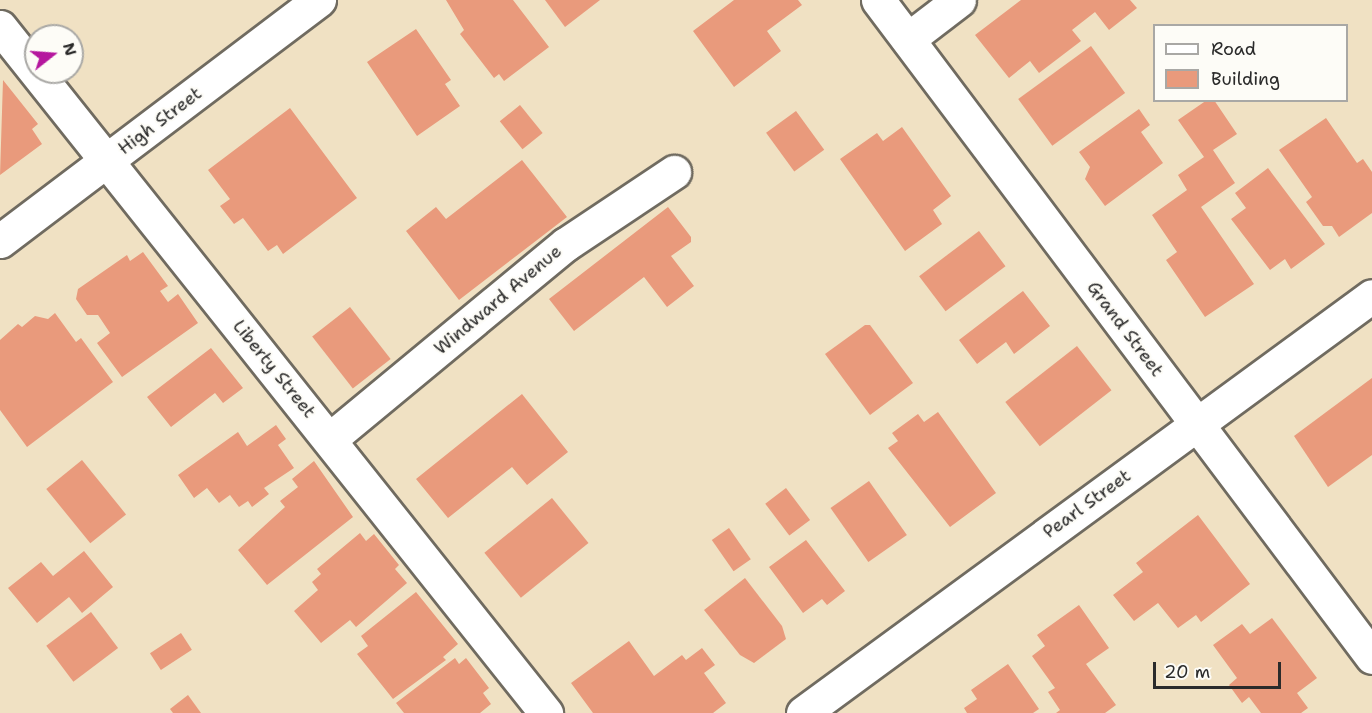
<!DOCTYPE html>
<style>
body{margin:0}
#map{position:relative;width:1372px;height:713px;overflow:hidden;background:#f0e1c3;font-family:"Shantell Sans",sans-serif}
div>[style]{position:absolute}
.building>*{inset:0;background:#e99a7c;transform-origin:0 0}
.roads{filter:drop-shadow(2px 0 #706b60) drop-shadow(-2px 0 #706b60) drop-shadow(0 2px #706b60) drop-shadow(0 -2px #706b60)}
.minor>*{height:33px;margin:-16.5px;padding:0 16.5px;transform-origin:16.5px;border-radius:16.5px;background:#fff}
.tertiary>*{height:33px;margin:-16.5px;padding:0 16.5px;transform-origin:16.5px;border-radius:16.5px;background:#fff}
span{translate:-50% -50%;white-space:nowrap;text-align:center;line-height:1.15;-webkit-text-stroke:4.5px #fdfcf7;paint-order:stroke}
.street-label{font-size:18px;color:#2b2b2b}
.legend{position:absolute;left:1153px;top:24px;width:195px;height:78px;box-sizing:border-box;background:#fdfcf7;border:2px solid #a9a8a5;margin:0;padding:8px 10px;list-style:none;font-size:18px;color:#2b2b2b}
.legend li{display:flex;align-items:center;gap:12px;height:30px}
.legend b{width:30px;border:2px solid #a9a8a5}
.north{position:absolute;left:24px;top:24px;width:60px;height:60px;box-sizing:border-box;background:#fdfcf7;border:2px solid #a9a8a5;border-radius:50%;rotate:73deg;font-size:16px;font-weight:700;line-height:24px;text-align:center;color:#2b2b2b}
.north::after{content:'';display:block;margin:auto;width:21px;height:27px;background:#b5179e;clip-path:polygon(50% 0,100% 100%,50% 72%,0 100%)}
.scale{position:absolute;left:1153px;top:662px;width:128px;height:27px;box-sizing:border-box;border:3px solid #2b2b2b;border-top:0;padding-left:8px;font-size:18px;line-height:21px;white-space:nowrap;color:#2b2b2b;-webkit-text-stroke:4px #fdfcf7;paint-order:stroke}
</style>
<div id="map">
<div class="building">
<i style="clip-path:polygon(446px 0,513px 0,549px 47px,504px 81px,499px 74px,494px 78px,460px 34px,464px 30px)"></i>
<i style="clip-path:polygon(545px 0,600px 0,565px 27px)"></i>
<i style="clip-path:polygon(734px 0,798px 0,802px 5px,767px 31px,781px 51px,734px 87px,693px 31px)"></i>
<i style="clip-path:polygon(1021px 0,1130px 0,1137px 8px,1109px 30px,1095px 12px,1072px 30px,1081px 41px,1039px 73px,1030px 61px,1009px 78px,975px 35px)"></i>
<i style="clip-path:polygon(416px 29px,451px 80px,445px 84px,460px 106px,417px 136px,367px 62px)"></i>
<i style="left:1091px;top:46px;width:58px;height:90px;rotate:54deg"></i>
<i style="clip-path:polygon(3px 80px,38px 124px,32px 129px,42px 144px,0 175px)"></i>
<i style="clip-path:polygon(1207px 100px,1214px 100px,1237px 134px,1213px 150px,1235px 183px,1201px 207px,1254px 284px,1205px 317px,1166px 260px,1177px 252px,1152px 215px,1187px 190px,1178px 175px,1204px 157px,1178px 120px)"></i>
<i style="left:520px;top:105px;width:36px;height:26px;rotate:51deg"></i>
<i style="clip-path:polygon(290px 108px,357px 198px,283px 254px,277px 245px,268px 251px,243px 218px,234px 224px,220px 206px,230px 199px,208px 170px)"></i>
<i style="clip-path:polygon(1139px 109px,1150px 125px,1141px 132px,1163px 163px,1105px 206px,1085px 179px,1090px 167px,1079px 152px)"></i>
<i style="left:796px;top:111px;width:48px;height:37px;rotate:54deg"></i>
<i style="clip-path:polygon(1326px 118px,1357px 163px,1363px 159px,1372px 172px,1372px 213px,1339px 237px,1332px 226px,1323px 226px,1306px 202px,1312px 197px,1279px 150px)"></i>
<i style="clip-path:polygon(902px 127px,951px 196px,933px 210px,942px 224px,905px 251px,840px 159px,877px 133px,883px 141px)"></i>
<i style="clip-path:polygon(522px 160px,567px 217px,459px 300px,406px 231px,436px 207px,446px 219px)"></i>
<i style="clip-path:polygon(1268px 168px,1325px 244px,1291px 269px,1285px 259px,1270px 270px,1231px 219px,1246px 208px,1235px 193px)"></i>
<i style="clip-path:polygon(668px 207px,691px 237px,691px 242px,671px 256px,694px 286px,667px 307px,644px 277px,574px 331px,549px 299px)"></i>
<i style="left:979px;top:231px;width:44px;height:75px;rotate:53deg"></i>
<i style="clip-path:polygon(143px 252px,168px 286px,160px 291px,168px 302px,178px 294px,198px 323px,122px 377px,97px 343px,110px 333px,98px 315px,87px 315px,76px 299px,78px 289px,127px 255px,130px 261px)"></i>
<i style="clip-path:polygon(1023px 291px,1050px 326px,1014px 354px,1006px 342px,977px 364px,959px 340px)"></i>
<i style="left:350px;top:307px;width:66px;height:48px;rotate:52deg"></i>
<i style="clip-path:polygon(55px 313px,76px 342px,81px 338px,113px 382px,27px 447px,0 410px,0 340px,18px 324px,22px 327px,35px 316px,48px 319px)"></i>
<i style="clip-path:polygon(865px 325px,870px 325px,913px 383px,870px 415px,825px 354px)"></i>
<i style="left:1077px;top:346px;width:56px;height:91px;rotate:52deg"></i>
<i style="clip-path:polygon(211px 348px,243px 388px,223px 403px,215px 393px,171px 427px,147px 397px)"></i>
<i style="clip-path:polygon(1372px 378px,1372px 455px,1328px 487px,1294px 436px)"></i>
<i style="clip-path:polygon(522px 394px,568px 452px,527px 485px,512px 467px,448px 518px,416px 479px)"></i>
<i style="clip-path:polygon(938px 412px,996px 493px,950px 527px,888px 448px,898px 441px,892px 433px,918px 414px,924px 422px)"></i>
<i style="clip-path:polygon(276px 425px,286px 439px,278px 445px,294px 468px,264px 488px,269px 494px,252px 507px,248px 501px,239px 507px,230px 495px,219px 503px,207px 488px,194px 498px,178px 475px,238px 432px,247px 446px)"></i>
<i style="left:82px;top:460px;width:70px;height:46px;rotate:51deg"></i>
<i style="clip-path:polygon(314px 461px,353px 517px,267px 585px,238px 550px,285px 507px,280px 501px,298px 487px,292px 479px)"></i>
<i style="left:869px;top:481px;width:66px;height:47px;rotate:55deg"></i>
<i style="left:786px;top:488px;width:40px;height:26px;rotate:53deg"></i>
<i style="left:552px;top:498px;width:58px;height:87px;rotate:51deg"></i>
<i style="clip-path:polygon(1198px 515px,1250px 584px,1201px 622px,1196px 615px,1178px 628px,1158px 603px,1134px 621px,1113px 595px,1143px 572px,1136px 563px)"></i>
<i style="left:729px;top:528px;width:38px;height:21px;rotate:55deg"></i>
<i style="clip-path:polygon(360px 533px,366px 541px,374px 534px,399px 565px,395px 569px,407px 583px,356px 627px,350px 620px,321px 643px,294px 611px,318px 590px,312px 582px,321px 574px,317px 569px)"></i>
<i style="clip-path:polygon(806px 540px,845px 591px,827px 605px,822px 599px,803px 613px,769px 567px)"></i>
<i style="clip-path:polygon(84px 551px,113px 587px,82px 613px,69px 597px,37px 623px,8px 588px,41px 562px,53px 576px)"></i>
<i style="clip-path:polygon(745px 578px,782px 626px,786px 639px,754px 663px,740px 655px,704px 610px)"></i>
<i style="clip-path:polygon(416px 592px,458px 644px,443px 657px,446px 660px,393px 699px,357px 654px,368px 646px,361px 636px)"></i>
<i style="clip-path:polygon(1079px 605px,1109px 648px,1086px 664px,1116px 705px,1105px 713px,1056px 713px,1060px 710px,1048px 692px,1055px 688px,1032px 656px,1045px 646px,1037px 635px)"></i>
<i style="left:91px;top:612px;width:45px;height:56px;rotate:53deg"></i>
<i style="clip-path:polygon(1272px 618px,1317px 678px,1297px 693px,1308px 708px,1301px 713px,1261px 713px,1249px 697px,1242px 703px,1229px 685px,1237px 678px,1213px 645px,1242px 624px,1250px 634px)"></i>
<i style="left:181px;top:633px;width:20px;height:37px;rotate:57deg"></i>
<i style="clip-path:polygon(629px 641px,654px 676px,682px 655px,686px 660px,702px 648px,715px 665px,704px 673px,726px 703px,713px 713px,593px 713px,571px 683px)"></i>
<i style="clip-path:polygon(455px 658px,459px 664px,466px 658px,489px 688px,483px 693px,491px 704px,480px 713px,404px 713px,396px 703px)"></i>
<i style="clip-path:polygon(1008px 664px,1039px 709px,1033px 713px,967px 713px,964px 708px,977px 699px,971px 690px)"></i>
<i style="clip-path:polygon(188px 695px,201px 713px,173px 713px,170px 709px)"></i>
</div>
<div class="roads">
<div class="minor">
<i style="left:0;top:27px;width:877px;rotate:51.48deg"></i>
<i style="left:908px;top:39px;width:64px;rotate:-37.4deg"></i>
<i style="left:330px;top:439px;width:306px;rotate:-39.6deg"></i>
<i style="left:566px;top:244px;width:130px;rotate:-33.7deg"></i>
<i style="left:803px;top:713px;width:705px;rotate:-36.24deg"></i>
</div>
<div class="tertiary">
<i style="left:878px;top:0;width:822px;rotate:53.06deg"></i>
<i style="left:0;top:241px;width:400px;rotate:-37.1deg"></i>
</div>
</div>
<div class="street-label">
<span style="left:160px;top:121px;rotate:-37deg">High Street</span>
<span style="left:498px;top:300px;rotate:-40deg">Windward Avenue</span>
<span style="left:1125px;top:329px;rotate:53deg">Grand Street</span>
<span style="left:274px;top:369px;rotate:51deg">Liberty Street</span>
<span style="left:1087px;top:504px;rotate:-36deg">Pearl Street</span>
</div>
<ul class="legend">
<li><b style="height:8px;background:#fff"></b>Road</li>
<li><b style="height:16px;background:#e99a7c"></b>Building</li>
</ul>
<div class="north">N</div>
<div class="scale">20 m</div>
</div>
